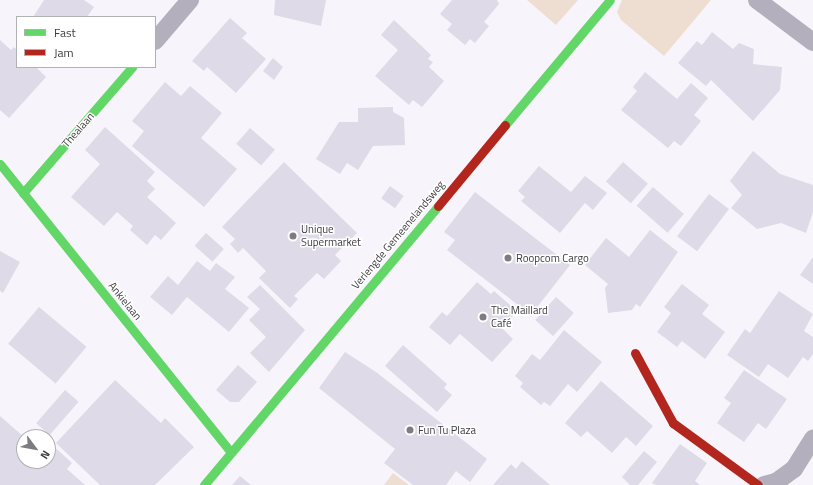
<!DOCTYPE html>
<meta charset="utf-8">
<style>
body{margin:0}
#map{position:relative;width:813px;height:485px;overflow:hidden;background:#f7f5fb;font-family:"Titillium Web",sans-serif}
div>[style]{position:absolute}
.green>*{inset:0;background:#eeded1}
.building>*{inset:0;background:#dedae7;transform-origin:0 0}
.street>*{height:18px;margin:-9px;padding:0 9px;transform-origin:9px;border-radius:9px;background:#b3afbc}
.fast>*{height:9px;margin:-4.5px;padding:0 4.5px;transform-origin:4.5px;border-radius:4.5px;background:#63d668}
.jam>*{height:9px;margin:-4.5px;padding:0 4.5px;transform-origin:4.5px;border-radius:4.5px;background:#b3261e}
.dots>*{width:11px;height:11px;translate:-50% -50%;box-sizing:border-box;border:2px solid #fff;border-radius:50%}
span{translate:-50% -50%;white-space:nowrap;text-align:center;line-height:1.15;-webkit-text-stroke:3px #fff;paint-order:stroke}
.street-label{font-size:11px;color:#3c3b3f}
.poi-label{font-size:11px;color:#3c3b3f}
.left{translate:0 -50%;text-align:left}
.legend{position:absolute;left:16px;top:16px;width:140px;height:52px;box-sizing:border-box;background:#fff;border:1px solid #b1b1b2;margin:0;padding:5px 7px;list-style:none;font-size:12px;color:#3c3b3f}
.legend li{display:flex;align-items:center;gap:8px;height:20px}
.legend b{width:20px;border:1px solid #b1b1b2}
.north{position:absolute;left:16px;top:429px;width:40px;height:40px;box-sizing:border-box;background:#fff;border:1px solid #b1b1b2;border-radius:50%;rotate:122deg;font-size:11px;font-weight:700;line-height:16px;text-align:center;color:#3c3b3f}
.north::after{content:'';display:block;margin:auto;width:14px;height:18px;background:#7d7c81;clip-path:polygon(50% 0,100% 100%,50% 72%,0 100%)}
</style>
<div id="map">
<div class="green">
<i style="clip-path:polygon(527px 0,578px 0,556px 25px)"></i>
<i style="clip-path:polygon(622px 0,711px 0,664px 56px,621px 20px,617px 12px)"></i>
<i style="clip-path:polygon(393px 473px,409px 485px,384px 485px)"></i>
</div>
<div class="building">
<i style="clip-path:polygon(44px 0,84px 0,94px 7px,87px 17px,33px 17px)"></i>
<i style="clip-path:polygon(275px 0,326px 0,321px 26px,274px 15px)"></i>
<i style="clip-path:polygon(452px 0,497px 0,499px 4px,484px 22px,489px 26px,475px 43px,470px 39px,465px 45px,447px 30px,452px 24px,440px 14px)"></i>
<i style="clip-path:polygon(230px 18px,247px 33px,242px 38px,266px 59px,236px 93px,207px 67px,204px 71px,192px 61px)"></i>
<i style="clip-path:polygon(394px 20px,431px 55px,428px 59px,433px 62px,429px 67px,444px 81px,422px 107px,413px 100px,409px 105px,375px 76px,398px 50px,381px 35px)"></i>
<i style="clip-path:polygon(712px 32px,733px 49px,739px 43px,754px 49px,753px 64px,782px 67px,780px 90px,753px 121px,711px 80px,706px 86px,678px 63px,697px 41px,702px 45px)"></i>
<i style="clip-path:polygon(0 40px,11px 50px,14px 47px,17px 50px,17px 67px,36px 67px,46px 77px,9px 118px,0 110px)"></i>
<i style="clip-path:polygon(273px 58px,283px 67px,274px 80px,263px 71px)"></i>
<i style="clip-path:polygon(645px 72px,677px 99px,691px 83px,708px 98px,694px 115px,701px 121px,681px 146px,674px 141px,668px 148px,621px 110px,637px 91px,633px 87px)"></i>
<i style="clip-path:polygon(165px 82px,181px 96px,190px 86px,222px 113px,201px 138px,237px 169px,204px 207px,132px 146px,144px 131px,132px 121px)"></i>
<i style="clip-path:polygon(393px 107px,393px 112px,404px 118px,405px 145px,373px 146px,358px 170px,347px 163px,340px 174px,316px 159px,339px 122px,358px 122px,358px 108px)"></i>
<i style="clip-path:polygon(105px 127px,155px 172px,147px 181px,155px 189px,147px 197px,176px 223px,161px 240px,155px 235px,147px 245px,130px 230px,133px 226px,117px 212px,104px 226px,71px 197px,100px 164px,85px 150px)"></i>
<i style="left:250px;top:128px;width:33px;height:21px;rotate:41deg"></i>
<i style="clip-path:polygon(753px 151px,780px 174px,813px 185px,813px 212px,806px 233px,781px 223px,757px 229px,731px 208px,742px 195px,730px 181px)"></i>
<i style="clip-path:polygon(284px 162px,357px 233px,335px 255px,341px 261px,324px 279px,317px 273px,294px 296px,298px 299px,290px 308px,259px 278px,266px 271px,243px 248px,238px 253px,230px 244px,235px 239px,222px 227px)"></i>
<i style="left:623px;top:162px;width:33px;height:26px;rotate:41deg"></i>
<i style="clip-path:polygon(539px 166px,571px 192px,585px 176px,607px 193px,593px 210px,585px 203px,560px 233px,521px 201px,525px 197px,518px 191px)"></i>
<i style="left:390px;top:186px;width:17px;height:15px;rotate:36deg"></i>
<i style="left:653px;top:187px;width:41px;height:25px;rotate:41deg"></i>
<i style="clip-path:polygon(475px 192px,570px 265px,531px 315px,447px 250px,455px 240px,444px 232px)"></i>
<i style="left:709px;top:194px;width:25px;height:53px;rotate:37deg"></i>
<i style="clip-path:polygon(650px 230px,678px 252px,640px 307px,636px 304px,632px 310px,608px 313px,605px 288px,608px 284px,585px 265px,606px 238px,629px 257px)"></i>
<i style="left:206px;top:233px;width:24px;height:17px;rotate:42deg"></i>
<i style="clip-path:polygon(0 251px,20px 262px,3px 293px,0 291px)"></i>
<i style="clip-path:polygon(813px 257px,813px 284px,800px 275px)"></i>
<i style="clip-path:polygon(197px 261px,210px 271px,216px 263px,235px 277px,225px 289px,249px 308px,229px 332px,187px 297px,172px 315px,150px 297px,168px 276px,178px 285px)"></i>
<i style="clip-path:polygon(477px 282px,491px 294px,494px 291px,517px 311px,502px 328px,513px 339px,492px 362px,460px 334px,450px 345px,429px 327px,442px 312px,447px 316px)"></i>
<i style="clip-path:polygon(682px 284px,709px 305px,702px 314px,725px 332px,705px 359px,682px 341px,677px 347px,657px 332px,671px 313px,664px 307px)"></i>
<i style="clip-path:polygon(260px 285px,305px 330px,269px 372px,250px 353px,266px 337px,249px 320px,260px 309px,247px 297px)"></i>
<i style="clip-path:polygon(779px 291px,813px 314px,804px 331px,813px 337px,813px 354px,808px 361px,803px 357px,788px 378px,768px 364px,759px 377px,727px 355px,745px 329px,750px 333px)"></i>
<i style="left:556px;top:297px;width:24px;height:31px;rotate:42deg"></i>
<i style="left:39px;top:307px;width:62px;height:48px;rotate:40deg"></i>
<i style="clip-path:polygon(564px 330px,602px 362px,577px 392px,568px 384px,550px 406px,544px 402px,541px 405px,520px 387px,523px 383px,515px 376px,532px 354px,540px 360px)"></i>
<i style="clip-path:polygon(403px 345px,447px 384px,444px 388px,452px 395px,437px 412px,385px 366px)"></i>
<i style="clip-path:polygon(345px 352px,376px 372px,487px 459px,470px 482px,456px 471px,446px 485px,413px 485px,384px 463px,395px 449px,319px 388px)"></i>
<i style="clip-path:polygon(238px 365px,257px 382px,239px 402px,230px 402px,216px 390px)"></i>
<i style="clip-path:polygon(744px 370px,787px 399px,766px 429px,758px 423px,744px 442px,717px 423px,731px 403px,724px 398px)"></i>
<i style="clip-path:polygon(115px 380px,161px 423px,165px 418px,194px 447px,155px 485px,100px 485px,56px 443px)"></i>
<i style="clip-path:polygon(601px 381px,653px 426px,636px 446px,626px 437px,612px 453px,587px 431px,581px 437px,565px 423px)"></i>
<i style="left:65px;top:390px;width:18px;height:44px;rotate:41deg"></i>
<i style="clip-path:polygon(0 416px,24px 437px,24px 461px,48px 461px,48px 441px,72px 463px,67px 469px,85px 485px,0 485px)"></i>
<i style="clip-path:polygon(36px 430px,44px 437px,30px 437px)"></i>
<i style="clip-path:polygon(680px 444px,707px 463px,695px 481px,700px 485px,656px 485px,652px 483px)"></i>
<i style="clip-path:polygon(644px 451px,657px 462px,638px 485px,630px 485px,622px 477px)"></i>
<i style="clip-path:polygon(522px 461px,550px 485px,493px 485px,511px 464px,516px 469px)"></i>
<i style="clip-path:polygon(240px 476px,251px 485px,232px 485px)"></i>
</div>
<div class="street">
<i style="left:757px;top:0;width:70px;rotate:36.9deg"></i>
<i style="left:155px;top:41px;width:54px;rotate:-49.5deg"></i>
<i style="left:764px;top:485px;width:12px;rotate:-14deg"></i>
<i style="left:776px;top:482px;width:22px;rotate:-36deg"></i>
<i style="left:794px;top:469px;width:36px;rotate:-58deg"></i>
</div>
<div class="fast">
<i style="left:505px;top:125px;width:163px;rotate:-50deg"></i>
<i style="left:0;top:164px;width:369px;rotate:51.3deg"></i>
<i style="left:23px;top:193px;width:167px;rotate:-49.1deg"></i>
<i style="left:204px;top:485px;width:364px;rotate:-50deg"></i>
</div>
<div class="jam">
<i style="left:438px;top:206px;width:105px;rotate:-50.4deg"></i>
<i style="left:635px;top:353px;width:80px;rotate:61.5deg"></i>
<i style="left:673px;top:423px;width:105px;rotate:36.1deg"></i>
</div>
<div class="dots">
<i style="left:293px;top:236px;background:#7d7c81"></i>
<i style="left:508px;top:258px;background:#7d7c81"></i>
<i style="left:483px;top:317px;background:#7d7c81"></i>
<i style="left:410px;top:430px;background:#7d7c81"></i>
</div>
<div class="street-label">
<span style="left:78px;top:130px;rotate:-49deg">Thealaan</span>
<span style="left:398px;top:235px;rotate:-50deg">Verlengde Gemeenelandsweg</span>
<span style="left:125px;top:301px;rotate:51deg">Ankielaan</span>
</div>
<div class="poi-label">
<span class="left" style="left:301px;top:236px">Unique<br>Supermarket</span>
<span class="left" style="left:516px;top:258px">Roopcom Cargo</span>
<span class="left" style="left:491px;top:317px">The Maillard<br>Café</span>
<span class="left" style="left:418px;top:430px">Fun Tu Plaza</span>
</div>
<ul class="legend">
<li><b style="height:5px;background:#63d668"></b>Fast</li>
<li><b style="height:5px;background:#b3261e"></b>Jam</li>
</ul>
<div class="north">N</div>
</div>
